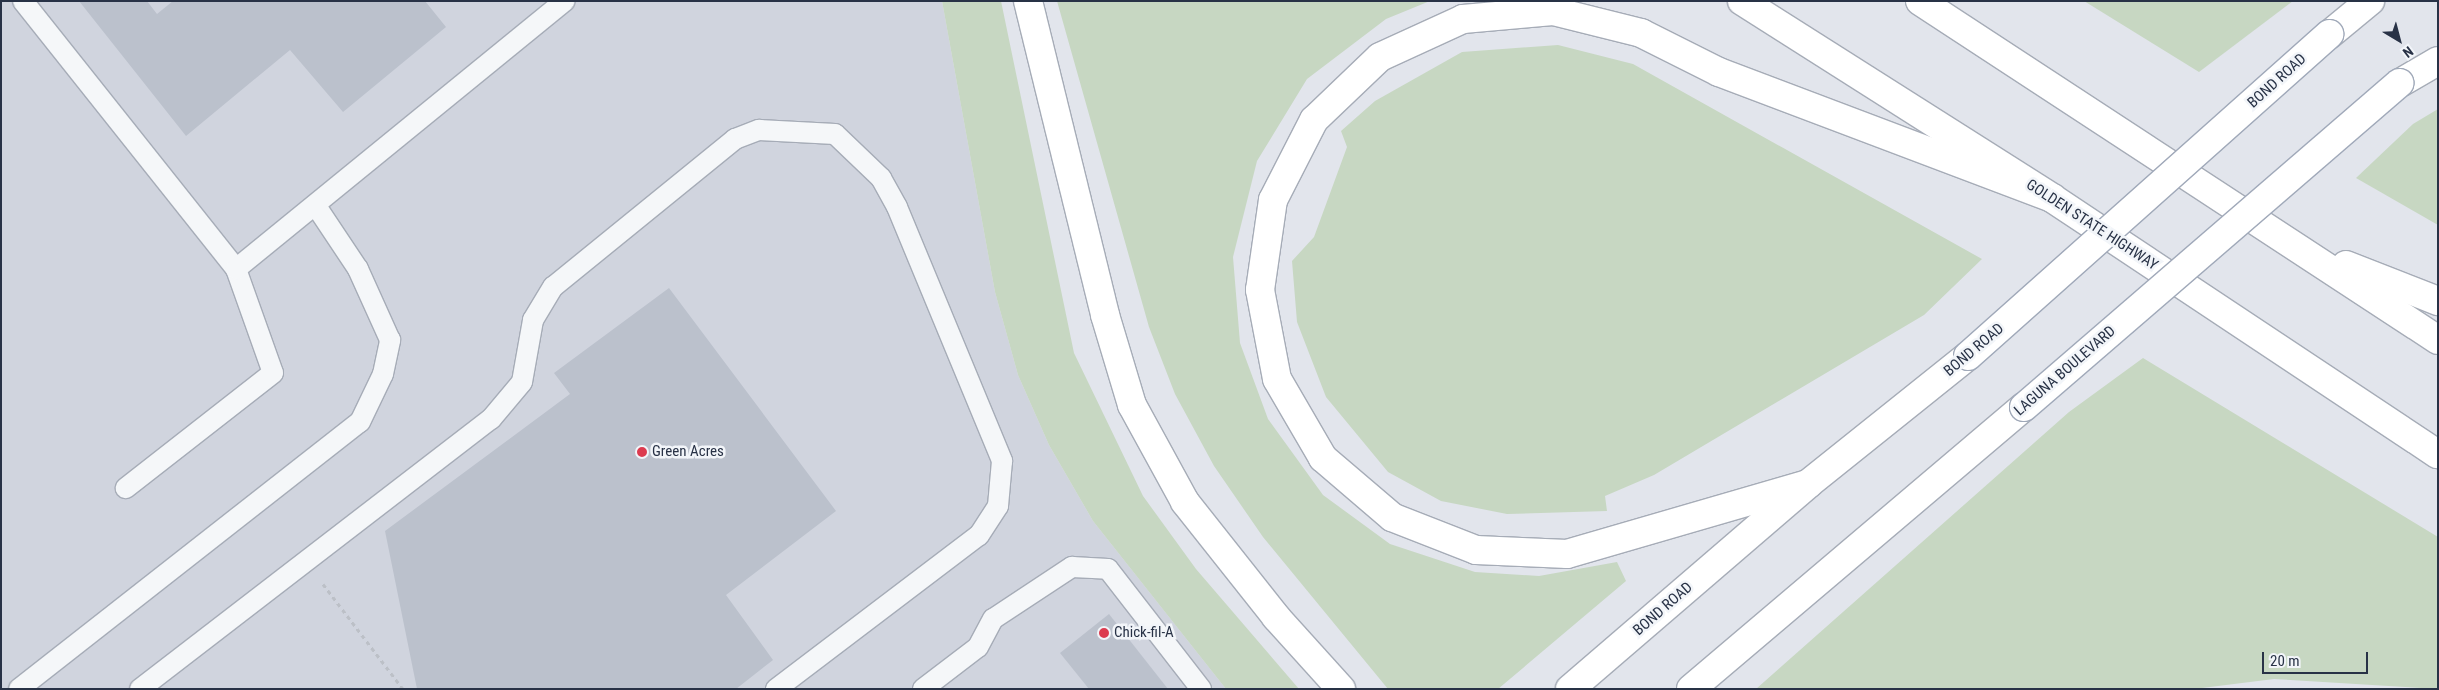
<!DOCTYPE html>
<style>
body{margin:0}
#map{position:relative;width:2439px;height:690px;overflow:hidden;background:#e2e5ec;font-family:"Roboto Condensed",sans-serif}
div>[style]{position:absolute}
.built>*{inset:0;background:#d0d4de}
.green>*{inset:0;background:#c7d7c2}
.building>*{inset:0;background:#bbc1cc}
.path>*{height:3px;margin-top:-1.5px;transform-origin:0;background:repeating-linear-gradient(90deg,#bcc0c7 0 4px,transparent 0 8px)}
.roads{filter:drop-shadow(1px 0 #a6acb7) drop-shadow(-1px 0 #a6acb7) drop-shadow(0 1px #a6acb7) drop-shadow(0 -1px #a6acb7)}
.lane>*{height:20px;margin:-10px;padding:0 10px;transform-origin:10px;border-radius:10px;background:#f5f7f9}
.primary>*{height:28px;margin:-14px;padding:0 14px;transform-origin:14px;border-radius:14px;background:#fff}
.highway>*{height:28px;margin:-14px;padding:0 14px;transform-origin:14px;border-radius:14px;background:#fff}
.bridges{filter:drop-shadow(1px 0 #a0a9b9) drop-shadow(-1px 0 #a0a9b9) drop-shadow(0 1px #a0a9b9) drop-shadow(0 -1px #a0a9b9)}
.primary-bridge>*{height:28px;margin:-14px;padding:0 14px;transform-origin:14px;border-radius:14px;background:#fff}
.dots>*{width:14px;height:14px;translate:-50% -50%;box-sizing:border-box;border:2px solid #f2f5f9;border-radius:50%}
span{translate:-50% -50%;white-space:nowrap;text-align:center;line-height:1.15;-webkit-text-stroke:5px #f2f5f9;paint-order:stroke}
.street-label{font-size:15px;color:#283246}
.poi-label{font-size:15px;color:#283246}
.left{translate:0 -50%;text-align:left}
.frame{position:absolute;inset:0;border:2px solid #283246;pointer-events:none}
.north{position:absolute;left:2374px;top:15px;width:50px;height:50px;-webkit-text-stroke:4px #f2f5f9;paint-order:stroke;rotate:143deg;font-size:14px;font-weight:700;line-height:20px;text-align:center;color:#283246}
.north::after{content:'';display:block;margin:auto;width:18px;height:22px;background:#283246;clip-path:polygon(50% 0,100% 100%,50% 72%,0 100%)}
.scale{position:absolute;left:2262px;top:652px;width:106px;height:22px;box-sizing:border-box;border:2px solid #283246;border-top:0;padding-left:6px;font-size:15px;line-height:18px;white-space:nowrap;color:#283246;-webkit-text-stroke:4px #f2f5f9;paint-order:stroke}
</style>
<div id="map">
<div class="built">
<i style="clip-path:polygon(1px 1px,942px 1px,995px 292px,1018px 375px,1049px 445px,1093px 521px,1226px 689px,1px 689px)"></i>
</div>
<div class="green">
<i style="clip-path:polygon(942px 1px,1001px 1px,1074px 353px,1143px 496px,1196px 569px,1299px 689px,1226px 689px,1093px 521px,1049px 445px,1018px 375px,995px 292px)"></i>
<i style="clip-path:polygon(1057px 1px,1430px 1px,1386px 19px,1307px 79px,1257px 161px,1233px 257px,1240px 343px,1268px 419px,1323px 495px,1390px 544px,1475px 572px,1539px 576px,1617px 562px,1626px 581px,1498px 689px,1388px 689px,1263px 537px,1214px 466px,1175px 394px,1149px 327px)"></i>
<i style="clip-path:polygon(2084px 1px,2293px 1px,2199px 72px)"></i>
<i style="clip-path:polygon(1558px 45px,1633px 64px,1982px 259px,1924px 315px,1654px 475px,1605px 496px,1607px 511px,1507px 514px,1441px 501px,1388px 472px,1326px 397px,1297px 322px,1292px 261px,1314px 237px,1347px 147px,1341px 131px,1375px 101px,1462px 52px)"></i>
<i style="clip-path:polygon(2438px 109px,2438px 225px,2356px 178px,2413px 124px)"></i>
<i style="clip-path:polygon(2143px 358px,2438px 537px,2438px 689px,2274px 679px,2194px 689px,1756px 689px,2069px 412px)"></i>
</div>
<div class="building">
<i style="clip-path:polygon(79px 1px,147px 1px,157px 14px,173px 1px,425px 1px,446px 27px,343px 112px,290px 50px,186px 136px)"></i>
<i style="clip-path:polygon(669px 288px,836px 511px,726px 595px,773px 660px,736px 689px,417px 689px,385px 531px,570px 394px,554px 373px)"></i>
<i style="clip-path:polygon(1109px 614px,1168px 689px,1089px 689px,1060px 653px)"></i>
</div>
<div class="path">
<i style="left:323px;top:584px;width:132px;rotate:52.7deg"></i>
</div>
<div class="roads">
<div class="lane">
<i style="left:23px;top:1px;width:342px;rotate:51.5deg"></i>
<i style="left:236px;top:269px;width:110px;rotate:70.4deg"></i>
<i style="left:273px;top:373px;width:187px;rotate:142deg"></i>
<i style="left:236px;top:269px;width:424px;rotate:-39.2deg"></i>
<i style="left:19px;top:689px;width:433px;rotate:-38.1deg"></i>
<i style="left:360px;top:422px;width:53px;rotate:-64.4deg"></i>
<i style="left:383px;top:374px;width:35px;rotate:-78deg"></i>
<i style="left:390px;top:340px;width:78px;rotate:-114.3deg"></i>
<i style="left:358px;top:269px;width:76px;rotate:-123.7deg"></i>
<i style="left:140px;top:689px;width:443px;rotate:-37.6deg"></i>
<i style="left:491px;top:419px;width:48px;rotate:-50deg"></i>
<i style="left:522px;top:382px;width:63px;rotate:-79.9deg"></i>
<i style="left:533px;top:320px;width:39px;rotate:-59deg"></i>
<i style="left:553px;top:287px;width:235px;rotate:-39.1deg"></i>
<i style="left:735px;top:139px;width:26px;rotate:-21deg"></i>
<i style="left:759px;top:130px;width:76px;rotate:3deg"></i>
<i style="left:835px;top:134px;width:64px;rotate:43.7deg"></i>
<i style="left:881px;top:178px;width:33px;rotate:61deg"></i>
<i style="left:897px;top:207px;width:275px;rotate:67.5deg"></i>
<i style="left:1002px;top:461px;width:45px;rotate:95.1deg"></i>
<i style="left:998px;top:506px;width:35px;rotate:123deg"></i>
<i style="left:979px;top:535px;width:255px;rotate:142.8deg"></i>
<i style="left:923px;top:689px;width:69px;rotate:-37.4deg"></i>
<i style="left:978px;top:647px;width:32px;rotate:-62deg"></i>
<i style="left:993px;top:619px;width:95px;rotate:-33.4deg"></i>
<i style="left:1072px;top:567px;width:36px;rotate:3deg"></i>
<i style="left:1108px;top:569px;width:152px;rotate:52.2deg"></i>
</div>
<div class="primary">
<i style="left:2330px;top:34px;width:52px;rotate:-39.5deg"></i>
<i style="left:1570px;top:689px;width:314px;rotate:-40.7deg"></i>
<i style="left:1808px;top:484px;width:205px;rotate:-38.7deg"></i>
<i style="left:1691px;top:689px;width:436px;rotate:-40.3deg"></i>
</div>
<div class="highway">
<i style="left:1028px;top:1px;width:323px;rotate:76.2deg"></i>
<i style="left:1105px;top:315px;width:94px;rotate:73.3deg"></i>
<i style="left:1132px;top:405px;width:111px;rotate:61.3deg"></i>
<i style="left:1185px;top:502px;width:147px;rotate:51.6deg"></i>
<i style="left:1276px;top:617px;width:97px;rotate:47.9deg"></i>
<i style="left:1742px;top:1px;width:367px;rotate:32.4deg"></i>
<i style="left:2052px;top:198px;width:463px;rotate:33.6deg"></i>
<i style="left:1920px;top:1px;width:619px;rotate:33.2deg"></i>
<i style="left:2400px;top:83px;width:44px;rotate:-30.1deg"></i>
<i style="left:2346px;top:265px;width:99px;rotate:21.4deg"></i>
<i style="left:1808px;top:484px;width:251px;rotate:163.8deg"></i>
<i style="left:1567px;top:554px;width:91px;rotate:-177.5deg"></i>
<i style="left:1476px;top:550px;width:90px;rotate:-158.6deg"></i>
<i style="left:1392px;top:517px;width:91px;rotate:-139.5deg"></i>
<i style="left:1323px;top:458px;width:91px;rotate:-120.2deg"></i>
<i style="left:1277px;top:379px;width:91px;rotate:-100.8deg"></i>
<i style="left:1260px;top:290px;width:91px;rotate:-81.8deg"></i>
<i style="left:1273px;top:200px;width:90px;rotate:-62.9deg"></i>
<i style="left:1314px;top:120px;width:91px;rotate:-43.7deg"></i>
<i style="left:1380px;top:57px;width:91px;rotate:-24.6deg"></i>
<i style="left:1463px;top:19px;width:90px;rotate:-5.1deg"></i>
<i style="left:1553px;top:11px;width:91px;rotate:14deg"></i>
<i style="left:1641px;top:33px;width:87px;rotate:26.6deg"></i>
<i style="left:1719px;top:72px;width:356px;rotate:20.7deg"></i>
</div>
</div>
<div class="bridges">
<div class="primary-bridge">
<i style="left:1968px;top:356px;width:484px;rotate:-41.7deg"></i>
<i style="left:2024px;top:407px;width:496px;rotate:-40.8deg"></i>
</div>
</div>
<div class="dots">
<i style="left:642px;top:452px;background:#dc3b4f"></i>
<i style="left:1104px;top:633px;background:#dc3b4f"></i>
</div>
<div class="street-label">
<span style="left:2277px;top:81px;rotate:-42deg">BOND ROAD</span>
<span style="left:2092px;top:225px;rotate:33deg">GOLDEN STATE HIGHWAY</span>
<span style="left:1974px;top:350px;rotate:-40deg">BOND ROAD</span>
<span style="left:2065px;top:371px;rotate:-41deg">LAGUNA BOULEVARD</span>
<span style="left:1663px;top:609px;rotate:-41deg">BOND ROAD</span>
</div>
<div class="poi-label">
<span class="left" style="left:652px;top:452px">Green Acres</span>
<span class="left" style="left:1114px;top:633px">Chick-fil-A</span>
</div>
<div class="frame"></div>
<div class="north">N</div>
<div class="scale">20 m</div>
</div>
